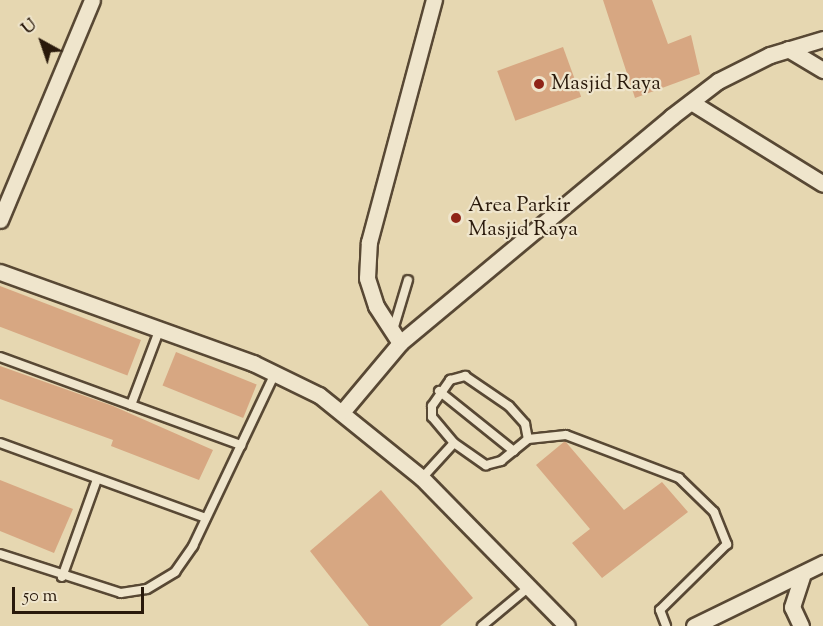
<!DOCTYPE html>
<style>
body{margin:0}
#map{position:relative;width:823px;height:626px;overflow:hidden;background:#e6d7b1;font-family:"Sorts Mill Goudy",serif}
div>[style]{position:absolute}
.building>*{inset:0;background:#d7a782;transform-origin:0 0}
.roads{filter:drop-shadow(2px 0 #584834) drop-shadow(-2px 0 #584834) drop-shadow(0 2px #584834) drop-shadow(0 -2px #584834)}
.lane>*{height:8px;margin:-4px;padding:0 4px;transform-origin:4px;border-radius:4px;background:#efe5cc}
.street>*{height:15px;margin:-7.5px;padding:0 7.5px;transform-origin:7.5px;border-radius:7.5px;background:#efe5cc}
.dots>*{width:16px;height:16px;translate:-50% -50%;box-sizing:border-box;border:3px solid #efe5cc;border-radius:50%}
span{translate:-50% -50%;white-space:nowrap;text-align:center;line-height:1.15;-webkit-text-stroke:4.5px #efe5cc;paint-order:stroke}
.poi-label{font-size:21px;color:#29190b}
.left{translate:0 -50%;text-align:left}
.north{position:absolute;left:12px;top:12px;width:60px;height:60px;-webkit-text-stroke:4px #efe5cc;paint-order:stroke;rotate:320deg;font-size:16px;font-weight:700;line-height:24px;text-align:center;color:#29190b}
.north::after{content:'';display:block;margin:auto;width:21px;height:27px;background:#29190b;clip-path:polygon(50% 0,100% 100%,50% 72%,0 100%)}
.scale{position:absolute;left:12px;top:587px;width:132px;height:27px;box-sizing:border-box;border:3px solid #29190b;border-top:0;padding-left:8px;font-size:18px;line-height:21px;white-space:nowrap;color:#29190b;-webkit-text-stroke:4px #efe5cc;paint-order:stroke}
</style>
<div id="map">
<div class="building">
<i style="clip-path:polygon(603px 0,652px 0,668px 44px,691px 35px,700px 74px,635px 98px)"></i>
<i style="left:563px;top:47px;width:53px;height:70px;rotate:70deg"></i>
<i style="left:0;top:286px;width:151px;height:38px;rotate:21deg"></i>
<i style="left:176px;top:352px;width:87px;height:36px;rotate:22deg"></i>
<i style="clip-path:polygon(0 366px,113px 406px,213px 450px,199px 480px,111px 446px,113px 440px,0 399px)"></i>
<i style="clip-path:polygon(565px 441px,624px 510px,662px 482px,688px 512px,602px 578px,572px 543px,590px 529px,536px 465px)"></i>
<i style="clip-path:polygon(0 480px,73px 509px,54px 553px,0 531px)"></i>
<i style="clip-path:polygon(381px 490px,473px 598px,440px 626px,369px 626px,310px 551px)"></i>
</div>
<div class="roads">
<div class="lane">
<i style="left:393px;top:330px;width:52px;rotate:-73.3deg"></i>
<i style="left:0;top:357px;width:257px;rotate:20.1deg"></i>
<i style="left:439px;top:391px;width:96px;rotate:38.7deg"></i>
<i style="left:131px;top:405px;width:79px;rotate:-69.3deg"></i>
<i style="left:0;top:443px;width:219px;rotate:20deg"></i>
<i style="left:454px;top:443px;width:34px;rotate:-130deg"></i>
<i style="left:432px;top:417px;width:11px;rotate:-90deg"></i>
<i style="left:432px;top:406px;width:32px;rotate:-55deg"></i>
<i style="left:450px;top:380px;width:16px;rotate:-15deg"></i>
<i style="left:465px;top:376px;width:53px;rotate:34.3deg"></i>
<i style="left:509px;top:406px;width:24px;rotate:48deg"></i>
<i style="left:525px;top:424px;width:15px;rotate:79deg"></i>
<i style="left:422px;top:478px;width:47px;rotate:-47.6deg"></i>
<i style="left:454px;top:443px;width:39px;rotate:35deg"></i>
<i style="left:486px;top:465px;width:16px;rotate:-15deg"></i>
<i style="left:501px;top:461px;width:35px;rotate:-39deg"></i>
<i style="left:528px;top:439px;width:38px;rotate:-6deg"></i>
<i style="left:566px;top:435px;width:121px;rotate:20.8deg"></i>
<i style="left:679px;top:478px;width:49px;rotate:44.2deg"></i>
<i style="left:714px;top:512px;width:35px;rotate:68deg"></i>
<i style="left:727px;top:544px;width:94px;rotate:135.4deg"></i>
<i style="left:660px;top:610px;width:17px;rotate:69deg"></i>
<i style="left:0;top:554px;width:127px;rotate:17.9deg"></i>
<i style="left:121px;top:593px;width:26px;rotate:-9deg"></i>
<i style="left:147px;top:589px;width:33px;rotate:-31deg"></i>
<i style="left:175px;top:572px;width:32px;rotate:-55deg"></i>
<i style="left:193px;top:546px;width:191px;rotate:-64.6deg"></i>
<i style="left:62px;top:577px;width:104px;rotate:-70.3deg"></i>
<i style="left:482px;top:626px;width:61px;rotate:-39.7deg"></i>
</div>
<div class="street">
<i style="left:788px;top:49px;width:41px;rotate:31deg"></i>
<i style="left:691px;top:102px;width:155px;rotate:31.8deg"></i>
<i style="left:0;top:220px;width:238px;rotate:-67.3deg"></i>
<i style="left:0;top:272px;width:269px;rotate:19.8deg"></i>
<i style="left:253px;top:363px;width:73px;rotate:25.9deg"></i>
<i style="left:319px;top:395px;width:132px;rotate:38.9deg"></i>
<i style="left:422px;top:478px;width:207px;rotate:45.6deg"></i>
<i style="left:400px;top:343px;width:44px;rotate:-123deg"></i>
<i style="left:376px;top:306px;width:29px;rotate:-108deg"></i>
<i style="left:367px;top:278px;width:36px;rotate:-87deg"></i>
<i style="left:369px;top:242px;width:251px;rotate:-75deg"></i>
<i style="left:343px;top:411px;width:89px;rotate:-50deg"></i>
<i style="left:400px;top:343px;width:353px;rotate:-39.8deg"></i>
<i style="left:671px;top:117px;width:59px;rotate:-37.5deg"></i>
<i style="left:718px;top:81px;width:58px;rotate:-26.6deg"></i>
<i style="left:770px;top:55px;width:55px;rotate:-16.8deg"></i>
<i style="left:694px;top:626px;width:144px;rotate:-26deg"></i>
<i style="left:801px;top:626px;width:21px;rotate:-115deg"></i>
<i style="left:792px;top:607px;width:32px;rotate:-72deg"></i>
</div>
</div>
<div class="dots">
<i style="left:539px;top:84px;background:#8f2418"></i>
<i style="left:456px;top:218px;background:#8f2418"></i>
</div>
<div class="poi-label">
<span class="left" style="left:551px;top:84px">Masjid Raya</span>
<span class="left" style="left:468px;top:218px">Area Parkir<br>Masjid Raya</span>
</div>
<div class="north">U</div>
<div class="scale">50 m</div>
</div>
